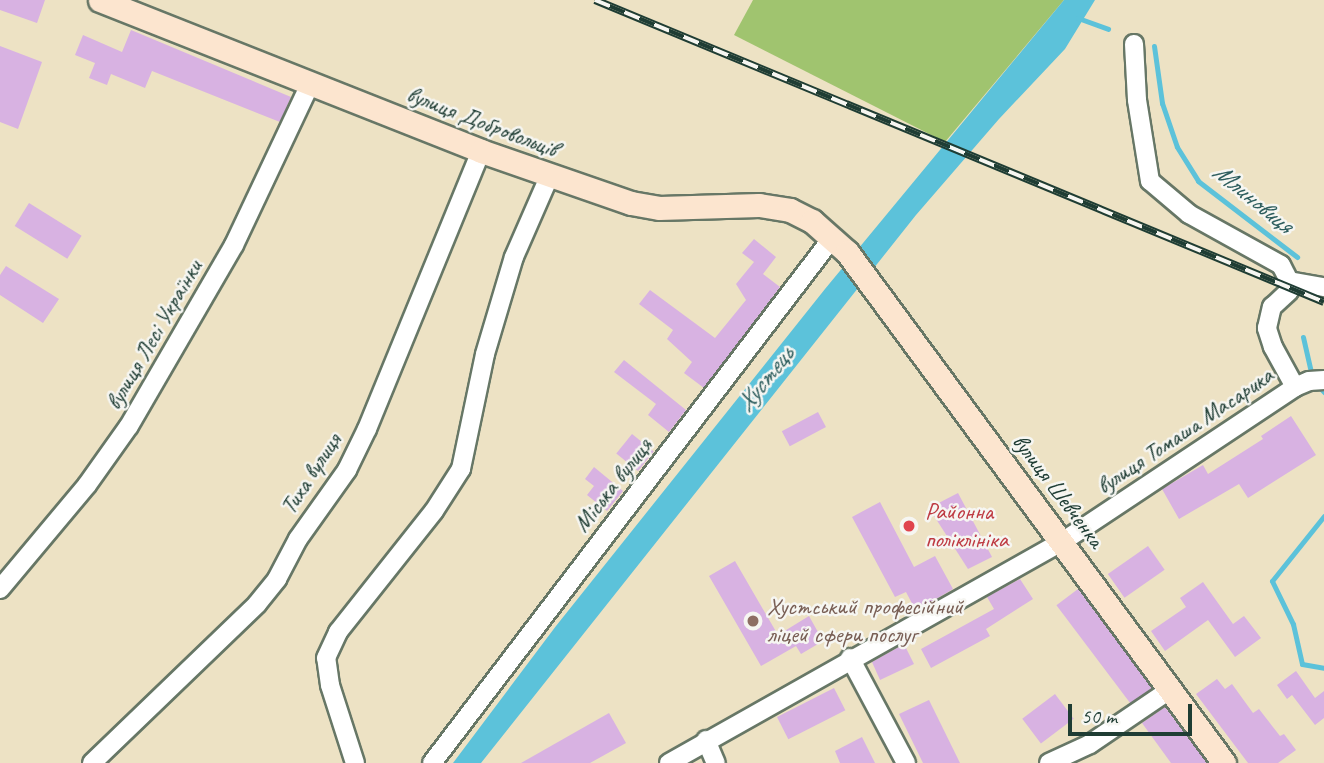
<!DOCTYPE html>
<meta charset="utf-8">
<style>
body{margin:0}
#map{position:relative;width:1324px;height:763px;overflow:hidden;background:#ede2c4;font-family:Caveat,sans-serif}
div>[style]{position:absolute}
.green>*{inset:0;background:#a0c46f}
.water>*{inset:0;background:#5cc2da}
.stream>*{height:5px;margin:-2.5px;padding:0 2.5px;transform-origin:2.5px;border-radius:2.5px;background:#5cc2da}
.building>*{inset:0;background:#d8b2e2;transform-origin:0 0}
.roads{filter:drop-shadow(2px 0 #677766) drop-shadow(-2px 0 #677766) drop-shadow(0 2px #677766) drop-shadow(0 -2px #677766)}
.minor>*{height:18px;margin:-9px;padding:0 9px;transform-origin:9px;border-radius:9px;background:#fff}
.secondary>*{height:23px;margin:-11.5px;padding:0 11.5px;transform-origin:11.5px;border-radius:11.5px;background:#fce5cf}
.rail>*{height:8px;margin-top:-4px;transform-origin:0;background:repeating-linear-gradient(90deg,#f6f6f2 0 16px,#1f3d34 0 32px);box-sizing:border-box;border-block:2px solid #1f3d34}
.dots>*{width:19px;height:19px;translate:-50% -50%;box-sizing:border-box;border:4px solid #f6f6f2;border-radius:50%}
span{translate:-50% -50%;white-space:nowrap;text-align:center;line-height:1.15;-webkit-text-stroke:5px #f6f6f2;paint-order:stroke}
.street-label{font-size:24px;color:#1f3d34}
.health-label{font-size:24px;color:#be3a42}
.left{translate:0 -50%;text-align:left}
.education-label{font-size:24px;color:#785e54}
.water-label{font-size:26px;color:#2e5e5e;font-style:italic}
.scale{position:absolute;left:1068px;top:704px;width:124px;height:32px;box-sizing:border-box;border:4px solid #1f3d34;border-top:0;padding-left:9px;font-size:21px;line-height:24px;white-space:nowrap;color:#1f3d34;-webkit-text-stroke:5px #f6f6f2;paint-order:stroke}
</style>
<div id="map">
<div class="green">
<i style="clip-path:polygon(753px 0,1064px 0,945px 142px,734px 35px)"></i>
</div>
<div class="water">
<i style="clip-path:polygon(1064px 0,1095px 0,1065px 49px,999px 119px,916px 215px,481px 763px,453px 763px,556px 626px,825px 289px)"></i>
</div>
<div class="stream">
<i style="left:1078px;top:18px;width:32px;rotate:20deg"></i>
<i style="left:1154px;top:46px;width:58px;rotate:82deg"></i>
<i style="left:1162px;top:103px;width:46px;rotate:71.2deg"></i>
<i style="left:1177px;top:147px;width:40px;rotate:58deg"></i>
<i style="left:1198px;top:181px;width:125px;rotate:37.5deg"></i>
<i style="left:1303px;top:337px;width:45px;rotate:77.2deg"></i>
<i style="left:1313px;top:381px;width:16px;rotate:45deg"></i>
<i style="left:1324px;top:516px;width:83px;rotate:128.7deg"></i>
<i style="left:1272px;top:581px;width:48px;rotate:64deg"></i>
<i style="left:1293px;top:624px;width:41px;rotate:77.3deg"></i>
<i style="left:1302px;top:664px;width:22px;rotate:10deg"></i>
</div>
<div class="building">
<i style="clip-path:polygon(0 0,45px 0,37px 23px,0 10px)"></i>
<i style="clip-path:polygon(131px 30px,291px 97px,280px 122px,152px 71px,145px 88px,111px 74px,107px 85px,89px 78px,95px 63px,75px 55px,83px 35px,122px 52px)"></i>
<i style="clip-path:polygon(0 46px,42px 62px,18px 129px,0 122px)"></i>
<i style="left:29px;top:203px;width:62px;height:27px;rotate:32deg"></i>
<i style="clip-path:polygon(754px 239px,776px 257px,763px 274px,780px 287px,704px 388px,684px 373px,692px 362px,667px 339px,673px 330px,639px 304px,650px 290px,715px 338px,746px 300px,736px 284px,754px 262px,742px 253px)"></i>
<i style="clip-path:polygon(6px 266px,59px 299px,43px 323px,0 295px,0 275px)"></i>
<i style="clip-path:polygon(624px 360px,686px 410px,669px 432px,648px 415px,656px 404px,614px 372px)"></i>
<i style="left:818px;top:412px;width:17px;height:41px;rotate:62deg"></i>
<i style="clip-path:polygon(1291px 416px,1316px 455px,1248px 498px,1239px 484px,1179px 519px,1162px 489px,1203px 465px,1208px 474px,1263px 439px,1261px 436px)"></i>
<i style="left:632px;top:434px;width:28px;height:25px;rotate:39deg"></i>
<i style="clip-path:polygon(594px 467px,623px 491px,607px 511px,587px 495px,594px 486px,585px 479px)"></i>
<i style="clip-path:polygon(958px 493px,992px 557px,968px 569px,929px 508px)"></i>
<i style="clip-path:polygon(880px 502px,914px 567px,935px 556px,953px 589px,916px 611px,906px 592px,895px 597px,852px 517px)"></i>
<i style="left:1148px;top:546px;width:29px;height:49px;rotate:55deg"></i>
<i style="clip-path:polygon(735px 561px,778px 635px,809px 616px,823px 641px,801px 654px,796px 646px,761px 666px,709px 576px)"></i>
<i style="clip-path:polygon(1020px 579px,1033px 599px,986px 629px,990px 636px,931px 668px,921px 649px,994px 609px,987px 597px)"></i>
<i style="clip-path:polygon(1203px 582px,1233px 624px,1244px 616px,1261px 638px,1235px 657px,1208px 620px,1165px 651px,1151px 631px,1186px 607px,1180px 598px)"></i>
<i style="left:1078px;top:589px;width:124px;height:27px;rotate:53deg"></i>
<i style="clip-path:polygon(904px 644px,914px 664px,880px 680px,872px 662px)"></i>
<i style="clip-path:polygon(1296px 671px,1315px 698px,1324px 691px,1324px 718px,1315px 725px,1292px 695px,1287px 699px,1277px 685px)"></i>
<i style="clip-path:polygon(1217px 679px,1225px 689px,1232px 684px,1253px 713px,1259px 709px,1280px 736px,1284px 734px,1296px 750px,1278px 763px,1248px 763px,1196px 694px)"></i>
<i style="left:834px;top:688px;width:25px;height:64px;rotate:63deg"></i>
<i style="left:1055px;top:694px;width:31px;height:41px;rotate:53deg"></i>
<i style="clip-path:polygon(929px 700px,960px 763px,923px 763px,899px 714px)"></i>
<i style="clip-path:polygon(1165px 707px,1207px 763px,1171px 763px,1142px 723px)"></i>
<i style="clip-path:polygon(609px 713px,626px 743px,590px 763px,521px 763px)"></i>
<i style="clip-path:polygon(862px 737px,875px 763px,840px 763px,835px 751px)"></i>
</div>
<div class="roads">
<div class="minor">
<i style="left:1134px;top:44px;width:56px;rotate:86.9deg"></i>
<i style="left:1137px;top:100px;width:82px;rotate:80.9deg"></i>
<i style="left:1150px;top:181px;width:51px;rotate:40.2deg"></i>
<i style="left:1189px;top:214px;width:105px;rotate:29deg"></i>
<i style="left:1281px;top:265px;width:18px;rotate:63deg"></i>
<i style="left:1289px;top:281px;width:36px;rotate:10deg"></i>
<i style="left:1295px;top:387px;width:15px;rotate:-23deg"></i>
<i style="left:1309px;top:381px;width:15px;rotate:-4deg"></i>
<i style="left:0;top:589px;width:136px;rotate:-50.1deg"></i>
<i style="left:87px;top:485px;width:72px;rotate:-54.6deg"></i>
<i style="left:129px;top:426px;width:209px;rotate:-59.9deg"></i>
<i style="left:234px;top:245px;width:180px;rotate:-64.7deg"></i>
<i style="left:850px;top:658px;width:119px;rotate:61.9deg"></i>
<i style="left:706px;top:740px;width:25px;rotate:67deg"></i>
<i style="left:92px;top:763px;width:229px;rotate:-43.9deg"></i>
<i style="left:257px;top:604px;width:32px;rotate:-51deg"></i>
<i style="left:277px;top:579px;width:45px;rotate:-62.3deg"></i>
<i style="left:298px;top:539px;width:85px;rotate:-54.6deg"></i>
<i style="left:347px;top:470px;width:46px;rotate:-64deg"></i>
<i style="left:367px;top:429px;width:300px;rotate:-67.7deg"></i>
<i style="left:355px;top:763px;width:82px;rotate:-107.8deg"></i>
<i style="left:330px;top:685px;width:27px;rotate:-98deg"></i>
<i style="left:326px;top:658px;width:29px;rotate:-65deg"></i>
<i style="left:338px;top:632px;width:154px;rotate:-51.6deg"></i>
<i style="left:434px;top:511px;width:50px;rotate:-57.3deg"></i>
<i style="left:461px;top:469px;width:117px;rotate:-78.2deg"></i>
<i style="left:485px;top:354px;width:101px;rotate:-73.4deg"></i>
<i style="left:514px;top:257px;width:87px;rotate:-66.4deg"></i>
<i style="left:432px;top:763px;width:661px;rotate:-52.68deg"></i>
<i style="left:669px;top:763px;width:451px;rotate:-29.4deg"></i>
<i style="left:1062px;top:542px;width:280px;rotate:-33.6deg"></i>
<i style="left:1295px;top:387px;width:46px;rotate:-118.8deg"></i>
<i style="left:1273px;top:347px;width:20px;rotate:-108deg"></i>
<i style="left:1267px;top:328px;width:22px;rotate:-77deg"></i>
<i style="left:1272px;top:307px;width:23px;rotate:-43deg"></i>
<i style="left:1289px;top:291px;width:10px;rotate:-90deg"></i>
<i style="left:1049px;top:763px;width:45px;rotate:-24.9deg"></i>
<i style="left:1090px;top:744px;width:98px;rotate:-34.2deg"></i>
</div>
<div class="secondary">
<i style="left:100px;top:0;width:410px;rotate:21.6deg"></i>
<i style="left:481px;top:151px;width:159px;rotate:19.1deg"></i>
<i style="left:631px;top:203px;width:28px;rotate:10deg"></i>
<i style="left:659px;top:208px;width:100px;rotate:-1.7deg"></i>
<i style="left:759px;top:205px;width:31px;rotate:9deg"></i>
<i style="left:790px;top:210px;width:25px;rotate:27deg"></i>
<i style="left:812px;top:221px;width:47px;rotate:41.5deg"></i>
<i style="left:847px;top:252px;width:635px;rotate:53.58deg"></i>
</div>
</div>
<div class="rail">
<i style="left:595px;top:0;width:789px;rotate:22.5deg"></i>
</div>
<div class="dots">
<i style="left:909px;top:526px;background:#e0444e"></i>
<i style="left:753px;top:621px;background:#8d6e63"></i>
</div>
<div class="street-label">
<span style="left:482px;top:122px;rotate:21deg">вулиця Добровольців</span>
<span style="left:154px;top:335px;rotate:-60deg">вулиця Лесі Українки</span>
<span style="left:1185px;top:431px;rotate:-34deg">вулиця Томаша Масарика</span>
<span style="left:311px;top:474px;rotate:-57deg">Тиха вулиця</span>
<span style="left:613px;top:485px;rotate:-52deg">Міська вулиця</span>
<span style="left:1058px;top:491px;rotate:53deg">вулиця Шевченка</span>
</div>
<div class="health-label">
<span class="left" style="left:925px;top:526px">Районна<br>поліклініка</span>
</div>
<div class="education-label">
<span class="left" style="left:767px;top:621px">Хустський професійний<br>ліцей сфери послуг</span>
</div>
<div class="water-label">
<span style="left:1253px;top:198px;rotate:39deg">Млиновиця</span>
<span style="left:765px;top:379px;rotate:-51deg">Хустець</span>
</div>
<div class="scale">50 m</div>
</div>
